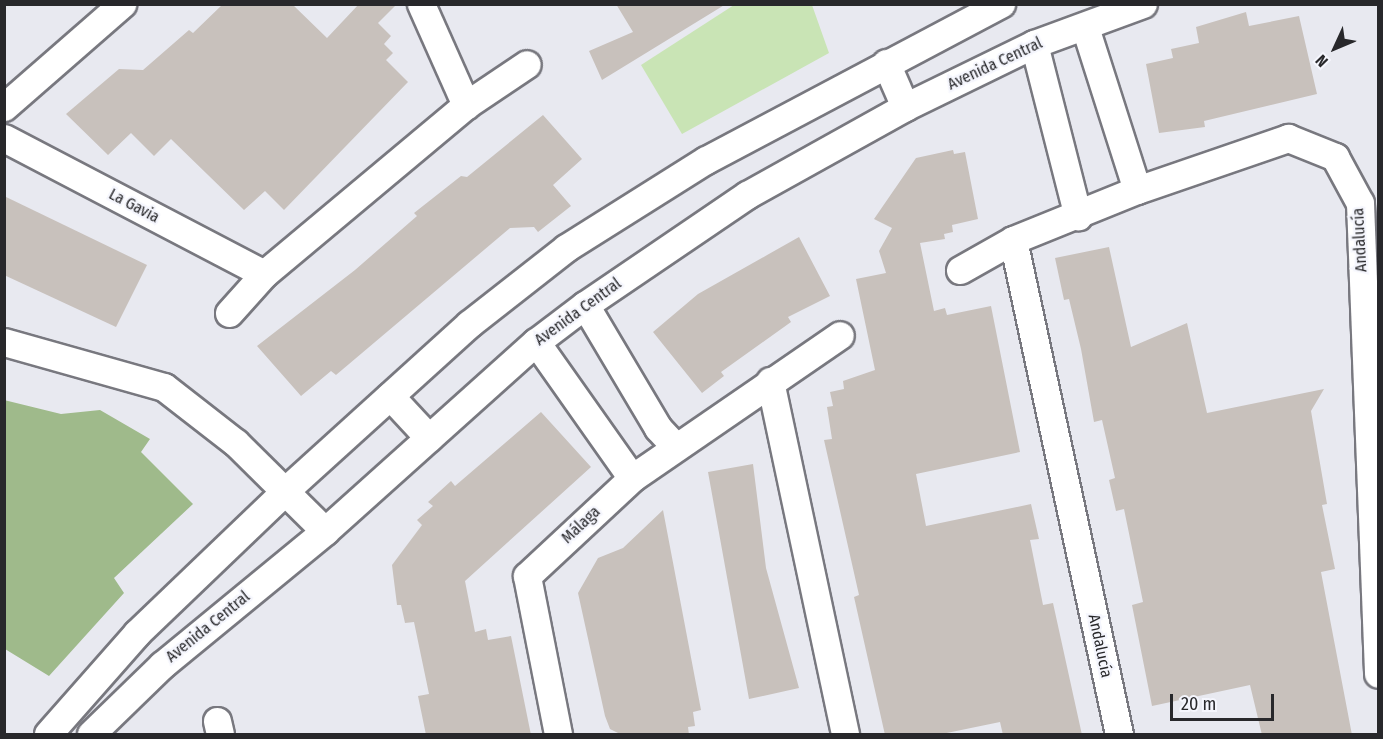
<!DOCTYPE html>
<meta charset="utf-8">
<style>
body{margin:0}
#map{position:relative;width:1383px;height:739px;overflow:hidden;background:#e8e9f0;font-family:"Fira Sans Condensed",sans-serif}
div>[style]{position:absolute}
.green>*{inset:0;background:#c9e4b5}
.forest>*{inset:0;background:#9fba8b}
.building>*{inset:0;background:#c8c1bc}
.roads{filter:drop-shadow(2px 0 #78787f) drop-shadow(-2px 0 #78787f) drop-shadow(0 2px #78787f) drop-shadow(0 -2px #78787f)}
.minor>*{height:27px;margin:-13.5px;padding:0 13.5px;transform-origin:13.5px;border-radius:13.5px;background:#fff}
span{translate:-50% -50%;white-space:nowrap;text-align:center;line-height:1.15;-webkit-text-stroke:4.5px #f5f6fd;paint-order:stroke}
.street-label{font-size:16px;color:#28282b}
.frame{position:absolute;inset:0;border:6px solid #28282b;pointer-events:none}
.north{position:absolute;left:1305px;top:18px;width:60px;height:60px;-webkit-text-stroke:4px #f5f6fd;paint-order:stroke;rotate:226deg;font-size:16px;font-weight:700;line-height:24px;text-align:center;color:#28282b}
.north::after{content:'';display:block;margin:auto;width:21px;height:27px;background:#28282b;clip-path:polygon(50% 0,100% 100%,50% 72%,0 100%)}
.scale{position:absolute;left:1170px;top:694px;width:104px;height:27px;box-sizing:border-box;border:3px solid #28282b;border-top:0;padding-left:8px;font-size:18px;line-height:21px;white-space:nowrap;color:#28282b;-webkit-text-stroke:4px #f5f6fd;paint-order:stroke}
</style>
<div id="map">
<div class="green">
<i style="clip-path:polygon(734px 5px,812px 5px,829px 53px,682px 134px,641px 65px)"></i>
</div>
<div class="forest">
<i style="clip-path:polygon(4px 400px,61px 414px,100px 410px,150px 439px,141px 452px,193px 504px,114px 578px,124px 593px,49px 676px,5px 649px)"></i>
</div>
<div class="building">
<i style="clip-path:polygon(223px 4px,292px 4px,327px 38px,359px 4px,397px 4px,378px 23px,391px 36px,384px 44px,393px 53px,386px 60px,408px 82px,284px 210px,265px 191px,244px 210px,171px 139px,154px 156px,131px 133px,108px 155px,66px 114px,119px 69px,143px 70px,189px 30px,193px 33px)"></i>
<i style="clip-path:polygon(616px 4px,726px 4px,602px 80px,589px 51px,633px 32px)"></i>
<i style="clip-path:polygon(1246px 12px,1249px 26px,1299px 16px,1317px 94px,1204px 121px,1205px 127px,1159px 133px,1146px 64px,1173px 58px,1171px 49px,1199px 43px,1196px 27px)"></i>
<i style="clip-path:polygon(543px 115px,582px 159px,553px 185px,571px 206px,538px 232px,534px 227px,510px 228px,336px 375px,331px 371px,301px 396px,257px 346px,355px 270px,417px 216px,414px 213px,461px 176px,467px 177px)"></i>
<i style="clip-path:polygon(953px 150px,954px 154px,965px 152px,978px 219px,952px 225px,953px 232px,944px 234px,945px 239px,920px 243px,934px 311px,945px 308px,947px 315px,991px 306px,1020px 452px,916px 474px,926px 526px,1031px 504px,1039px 539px,1030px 540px,1043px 605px,1053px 603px,1082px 735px,1003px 735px,1000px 722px,937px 735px,885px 735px,854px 597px,859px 595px,824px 440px,832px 439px,827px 407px,833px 406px,830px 392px,844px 389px,843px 381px,875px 370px,856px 279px,886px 273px,879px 251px,892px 228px,874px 219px,916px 158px)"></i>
<i style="clip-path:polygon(4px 196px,147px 265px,116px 327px,4px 275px)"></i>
<i style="clip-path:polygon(799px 237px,830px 296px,788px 317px,791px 322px,721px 372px,724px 376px,702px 393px,653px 332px,698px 294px)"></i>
<i style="clip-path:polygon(1109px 247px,1131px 347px,1187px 323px,1207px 413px,1324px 389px,1311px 411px,1327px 504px,1322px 505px,1335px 569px,1321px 572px,1352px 735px,1262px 735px,1250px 685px,1152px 706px,1132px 605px,1143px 602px,1124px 509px,1116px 511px,1109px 480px,1115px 478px,1102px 420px,1094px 422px,1081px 349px,1069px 299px,1064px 300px,1055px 258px)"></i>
<i style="clip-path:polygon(541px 412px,591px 467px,465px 581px,475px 632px,486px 629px,488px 640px,511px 636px,531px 735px,426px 735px,418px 696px,429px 694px,414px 622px,405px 623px,401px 605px,397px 605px,392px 565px,422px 525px,417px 520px,433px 506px,428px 502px,451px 481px,455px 486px)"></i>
<i style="clip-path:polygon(753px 464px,766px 568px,799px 688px,749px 699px,708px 472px)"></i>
<i style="clip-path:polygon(663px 510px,701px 710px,693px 712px,695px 726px,688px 727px,689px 735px,622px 735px,610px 729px,605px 716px,578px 593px,598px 558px,623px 548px)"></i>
</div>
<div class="roads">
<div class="minor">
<i style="left:421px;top:4px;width:111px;rotate:66deg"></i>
<i style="left:1085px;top:27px;width:171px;rotate:72.3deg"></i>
<i style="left:1034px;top:44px;width:178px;rotate:75.7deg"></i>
<i style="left:886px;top:63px;width:48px;rotate:66.6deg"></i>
<i style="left:4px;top:107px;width:157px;rotate:-41.1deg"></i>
<i style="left:4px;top:138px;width:293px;rotate:27.6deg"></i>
<i style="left:1013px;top:240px;width:505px;rotate:77.89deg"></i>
<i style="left:960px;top:270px;width:61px;rotate:-29.5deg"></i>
<i style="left:1013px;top:240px;width:134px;rotate:-22deg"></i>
<i style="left:1137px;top:190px;width:160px;rotate:-19deg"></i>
<i style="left:1288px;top:138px;width:51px;rotate:22deg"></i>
<i style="left:1335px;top:157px;width:52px;rotate:61.5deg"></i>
<i style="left:1360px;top:203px;width:471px;rotate:87.8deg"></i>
<i style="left:585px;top:305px;width:143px;rotate:59.3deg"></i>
<i style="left:658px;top:428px;width:25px;rotate:47deg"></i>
<i style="left:229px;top:313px;width:52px;rotate:-48.1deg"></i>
<i style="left:264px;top:274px;width:263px;rotate:-39.9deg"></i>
<i style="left:466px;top:105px;width:73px;rotate:-33.9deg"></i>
<i style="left:4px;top:342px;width:166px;rotate:15.7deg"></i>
<i style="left:164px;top:387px;width:91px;rotate:37.9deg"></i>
<i style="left:236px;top:443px;width:125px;rotate:44.7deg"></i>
<i style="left:536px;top:342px;width:166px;rotate:54.8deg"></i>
<i style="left:770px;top:381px;width:361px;rotate:78deg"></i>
<i style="left:390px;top:396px;width:57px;rotate:47.1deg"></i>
<i style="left:217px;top:721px;width:13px;rotate:77deg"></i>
<i style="left:48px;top:734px;width:135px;rotate:-48.6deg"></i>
<i style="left:137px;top:633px;width:207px;rotate:-43.8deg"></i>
<i style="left:286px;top:490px;width:247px;rotate:-42.2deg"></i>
<i style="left:469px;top:324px;width:123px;rotate:-38.1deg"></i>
<i style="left:566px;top:248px;width:165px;rotate:-32.2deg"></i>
<i style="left:706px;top:160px;width:334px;rotate:-27.9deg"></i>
<i style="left:91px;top:734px;width:99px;rotate:-44.2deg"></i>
<i style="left:162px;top:665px;width:211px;rotate:-39.4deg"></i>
<i style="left:325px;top:531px;width:283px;rotate:-41.9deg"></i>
<i style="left:536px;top:342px;width:61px;rotate:-37.1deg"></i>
<i style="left:585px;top:305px;width:196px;rotate:-34.2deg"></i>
<i style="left:747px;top:195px;width:181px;rotate:-29.1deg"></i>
<i style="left:905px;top:107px;width:144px;rotate:-26deg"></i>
<i style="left:1034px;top:44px;width:116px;rotate:-20.2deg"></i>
<i style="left:558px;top:734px;width:161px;rotate:-101.1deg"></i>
<i style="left:527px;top:576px;width:144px;rotate:-43deg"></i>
<i style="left:632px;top:478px;width:252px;rotate:-34.5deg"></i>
</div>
</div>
<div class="street-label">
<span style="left:995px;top:64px;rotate:-25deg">Avenida Central</span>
<span style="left:134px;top:206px;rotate:28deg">La Gavia</span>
<span style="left:1360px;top:240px;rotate:-93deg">Andalucía</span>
<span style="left:578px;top:312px;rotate:-36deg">Avenida Central</span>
<span style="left:581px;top:525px;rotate:-43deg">Málaga</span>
<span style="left:208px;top:627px;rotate:-39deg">Avenida Central</span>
<span style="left:1100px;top:646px;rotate:78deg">Andalucía</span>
</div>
<div class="frame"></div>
<div class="north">N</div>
<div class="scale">20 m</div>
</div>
